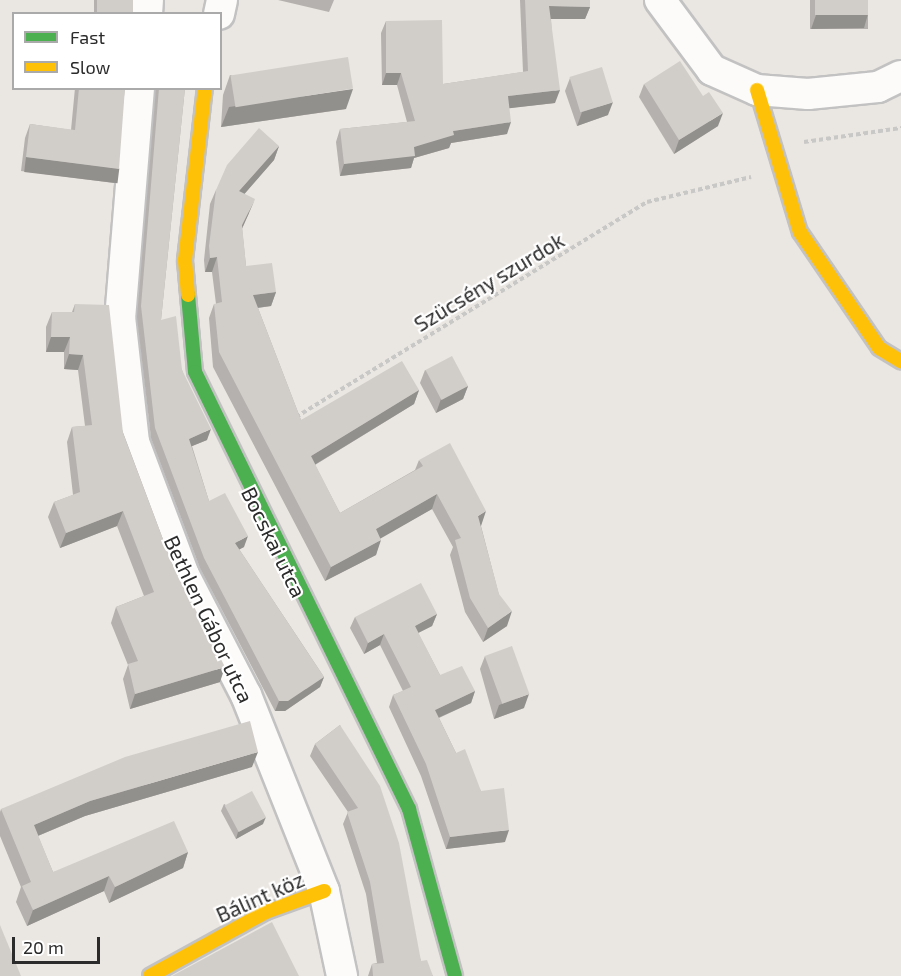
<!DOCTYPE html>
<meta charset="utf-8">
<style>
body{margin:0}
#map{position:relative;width:901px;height:976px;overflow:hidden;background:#eae6e1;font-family:"Exo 2",sans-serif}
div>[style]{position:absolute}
.path>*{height:4px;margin-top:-2px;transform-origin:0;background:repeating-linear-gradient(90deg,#c8c8c7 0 4.5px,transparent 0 7.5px)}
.roads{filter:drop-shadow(2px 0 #c3c2c2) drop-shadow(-2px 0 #c3c2c2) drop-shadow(0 2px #c3c2c2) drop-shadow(0 -2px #c3c2c2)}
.street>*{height:30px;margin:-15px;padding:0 15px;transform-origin:15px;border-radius:15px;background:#fcfbfa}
.fast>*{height:14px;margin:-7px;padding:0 7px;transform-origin:7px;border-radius:7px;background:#4caf50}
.slow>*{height:14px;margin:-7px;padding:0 7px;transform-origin:7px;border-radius:7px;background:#ffc107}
.wall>*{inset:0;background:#b4b1ae;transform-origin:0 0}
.shaded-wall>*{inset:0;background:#92908d;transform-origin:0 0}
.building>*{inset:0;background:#d1ceca;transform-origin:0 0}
span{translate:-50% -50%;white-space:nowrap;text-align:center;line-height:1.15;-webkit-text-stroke:4.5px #fff;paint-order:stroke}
.street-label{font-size:21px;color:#2b2b2b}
.legend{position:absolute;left:12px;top:12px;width:210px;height:78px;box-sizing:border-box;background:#fff;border:2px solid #aaa;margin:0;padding:8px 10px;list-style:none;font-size:18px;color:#2b2b2b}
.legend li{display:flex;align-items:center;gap:12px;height:30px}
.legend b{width:30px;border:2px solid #aaa}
.scale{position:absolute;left:12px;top:937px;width:88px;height:27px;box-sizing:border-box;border:3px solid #2b2b2b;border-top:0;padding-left:8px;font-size:18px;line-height:21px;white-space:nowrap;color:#2b2b2b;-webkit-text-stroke:4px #fff;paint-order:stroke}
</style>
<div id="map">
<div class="path">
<i style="left:804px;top:142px;width:98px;rotate:-8.2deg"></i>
<i style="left:296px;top:417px;width:412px;rotate:-31.5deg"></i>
<i style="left:647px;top:202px;width:107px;rotate:-13.5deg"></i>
</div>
<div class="roads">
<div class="street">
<i style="left:660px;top:0;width:87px;rotate:53.4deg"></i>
<i style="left:712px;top:70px;width:49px;rotate:24deg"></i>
<i style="left:757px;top:90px;width:51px;rotate:4.5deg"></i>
<i style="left:808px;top:94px;width:70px;rotate:-5.7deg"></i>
<i style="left:878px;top:87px;width:25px;rotate:-26deg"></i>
<i style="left:147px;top:14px;width:14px;rotate:-86deg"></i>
<i style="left:219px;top:14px;width:14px;rotate:-78deg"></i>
<i style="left:139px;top:88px;width:230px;rotate:94.7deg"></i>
<i style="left:120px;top:317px;width:126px;rotate:83.6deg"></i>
<i style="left:134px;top:442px;width:142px;rotate:69.4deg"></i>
<i style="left:184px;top:575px;width:135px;rotate:62.7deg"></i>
<i style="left:246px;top:695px;width:211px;rotate:68.3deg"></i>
<i style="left:324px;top:891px;width:87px;rotate:78deg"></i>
</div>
<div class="fast">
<i style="left:188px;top:295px;width:77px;rotate:84.8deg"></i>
<i style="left:195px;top:372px;width:487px;rotate:63.9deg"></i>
<i style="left:409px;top:809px;width:173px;rotate:74.6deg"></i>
</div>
<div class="slow">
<i style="left:757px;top:90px;width:148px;rotate:73.2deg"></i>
<i style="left:800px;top:232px;width:140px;rotate:55.7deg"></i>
<i style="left:879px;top:348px;width:26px;rotate:31deg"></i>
<i style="left:188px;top:295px;width:35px;rotate:-95deg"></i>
<i style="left:185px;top:260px;width:173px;rotate:-83.4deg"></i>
<i style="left:150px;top:976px;width:132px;rotate:-28.9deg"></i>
<i style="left:266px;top:912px;width:62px;rotate:-19.9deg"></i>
</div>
</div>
<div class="wall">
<i style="left:94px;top:0;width:39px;height:14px"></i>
<i style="clip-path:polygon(278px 0,334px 0,329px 12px)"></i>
<i style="clip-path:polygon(520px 0,590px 0,590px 7px,585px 19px,551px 19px,555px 103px,509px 108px,507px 134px,451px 143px,449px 148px,414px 158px,411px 168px,340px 176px,336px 142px,340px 129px,407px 122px,397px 85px,382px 85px,381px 33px,386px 21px,443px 84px,523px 72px)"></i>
<i style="left:810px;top:0;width:58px;height:29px"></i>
<i style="clip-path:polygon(230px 75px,346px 109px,221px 127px,223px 95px)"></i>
<i style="clip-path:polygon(570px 78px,608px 115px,577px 126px,565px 91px)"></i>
<i style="clip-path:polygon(644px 84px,718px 126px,674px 154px,639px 97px)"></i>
<i style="clip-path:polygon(75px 88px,125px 88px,114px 183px,21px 171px,25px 138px,30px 124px,71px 130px)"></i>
<i style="clip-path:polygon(156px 88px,185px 88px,161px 320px,182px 370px,207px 440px,192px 446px,209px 501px,244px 547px,239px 549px,324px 677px,320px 687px,285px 711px,275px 711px,200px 568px,151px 438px,137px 317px)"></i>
<i style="clip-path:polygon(279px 146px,274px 160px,244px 194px,249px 213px,242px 228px,246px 266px,276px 292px,271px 306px,258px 308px,301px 420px,419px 390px,414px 404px,315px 465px,340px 513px,415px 470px,419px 460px,481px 526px,507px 626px,483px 642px,465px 612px,450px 555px,453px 547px,432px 509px,380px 538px,376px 555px,325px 581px,213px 367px,209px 318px,214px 304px,216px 304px,212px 272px,205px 272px,204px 260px,210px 204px,216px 190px)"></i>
<i style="clip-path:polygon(75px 304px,173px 566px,220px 682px,130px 709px,123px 679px,128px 665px,111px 623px,116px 607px,144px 596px,117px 526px,60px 548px,48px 517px,54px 502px,73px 495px,67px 442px,72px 427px,85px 426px,78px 370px,64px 369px,64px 352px,46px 352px,46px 327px,52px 312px,72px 312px)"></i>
<i style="clip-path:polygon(425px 370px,468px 386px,463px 399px,436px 413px,420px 383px)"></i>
<i style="clip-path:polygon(437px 614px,432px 626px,418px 633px,440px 675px,475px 691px,471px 703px,439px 718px,456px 753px,481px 791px,505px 842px,446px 849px,421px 776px,389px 707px,393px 695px,403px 691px,380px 645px,364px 654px,350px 628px,355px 617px)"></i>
<i style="clip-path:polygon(485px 656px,524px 708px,494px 719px,480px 669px)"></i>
<i style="clip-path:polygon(340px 725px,421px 961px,433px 976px,368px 976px,372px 964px,377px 963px,366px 894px,343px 824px,348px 812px,310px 756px,315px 744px)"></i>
<i style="clip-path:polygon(252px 767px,85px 816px,38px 836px,53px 872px,188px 852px,183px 868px,109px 903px,104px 891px,27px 926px,16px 902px,21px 887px,0 836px,0 812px,1px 809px)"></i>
<i style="clip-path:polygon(224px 804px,263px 824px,236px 839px,221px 811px)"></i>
</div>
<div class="shaded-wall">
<i style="clip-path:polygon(549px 6px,590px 7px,585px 19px,545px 19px)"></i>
<i style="clip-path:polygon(868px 14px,864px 28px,811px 29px,816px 15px)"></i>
<i style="clip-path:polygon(386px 73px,401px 73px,397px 85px,382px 85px)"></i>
<i style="clip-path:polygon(353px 89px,346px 109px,221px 127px,229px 107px)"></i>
<i style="clip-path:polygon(560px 90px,555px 103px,503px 109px,508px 96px)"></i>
<i style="clip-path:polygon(613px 102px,608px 115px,577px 126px,582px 112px)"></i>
<i style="clip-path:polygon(723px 113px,718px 126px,674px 154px,679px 140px)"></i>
<i style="clip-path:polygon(511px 122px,507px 134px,451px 143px,449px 148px,414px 158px,411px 168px,340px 176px,344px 164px,414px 147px,453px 131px)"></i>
<i style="clip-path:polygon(279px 146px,274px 160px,234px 206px,239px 191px)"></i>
<i style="left:26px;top:157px;width:94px;height:15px;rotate:7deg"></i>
<i style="clip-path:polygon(255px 199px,249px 213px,237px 240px,242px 225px)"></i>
<i style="clip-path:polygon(217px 257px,212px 272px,205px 272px,210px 258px)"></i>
<i style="clip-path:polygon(276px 292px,271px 306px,248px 309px,253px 295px)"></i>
<i style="clip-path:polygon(51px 337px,70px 337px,64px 352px,46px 352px)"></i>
<i style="clip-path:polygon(69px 354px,83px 355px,78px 370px,64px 369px)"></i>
<i style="clip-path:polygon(468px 386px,463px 399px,436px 413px,441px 399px)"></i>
<i style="clip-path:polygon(419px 390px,414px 404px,306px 470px,311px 456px)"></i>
<i style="clip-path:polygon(211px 429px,207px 440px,185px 449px,189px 439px)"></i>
<i style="clip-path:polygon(437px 494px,432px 509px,371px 544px,376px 529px)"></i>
<i style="clip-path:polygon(123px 511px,117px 526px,60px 548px,66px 533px)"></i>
<i style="clip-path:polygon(486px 511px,481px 526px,472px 530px,478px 516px)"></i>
<i style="clip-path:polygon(248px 536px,244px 547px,231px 554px,235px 543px)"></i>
<i style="clip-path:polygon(381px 540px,376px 555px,325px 581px,331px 567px)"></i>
<i style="clip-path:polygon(512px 611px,507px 626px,483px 642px,488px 628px)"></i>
<i style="clip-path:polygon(437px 614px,432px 626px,410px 637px,415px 626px)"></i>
<i style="clip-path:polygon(384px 634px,380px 645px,364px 654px,368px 643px)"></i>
<i style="clip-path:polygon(225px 667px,220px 682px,130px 709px,135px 694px)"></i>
<i style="clip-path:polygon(324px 677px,320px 687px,285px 711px,275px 711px,279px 701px)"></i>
<i style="clip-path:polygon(475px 691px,471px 703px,431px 721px,435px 710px)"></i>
<i style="clip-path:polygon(529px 694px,524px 708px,494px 719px,499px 705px)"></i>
<i style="clip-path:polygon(258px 752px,252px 767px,85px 816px,28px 840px,34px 825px,90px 801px)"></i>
<i style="clip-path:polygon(266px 817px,263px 824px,236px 839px,238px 832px)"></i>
<i style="clip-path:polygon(509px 830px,505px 842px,446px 849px,450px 837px)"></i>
<i style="clip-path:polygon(188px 852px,183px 868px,109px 903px,115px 887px)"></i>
<i style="clip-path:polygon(109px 876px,104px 891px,27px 926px,33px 910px)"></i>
</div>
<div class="building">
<i style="left:97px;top:0;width:36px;height:14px"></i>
<i style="clip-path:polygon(525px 0,590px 0,590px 7px,549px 6px,560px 90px,508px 96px,511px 122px,453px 131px,454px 135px,414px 147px,415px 156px,344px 164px,340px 129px,415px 121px,401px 73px,386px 73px,386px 21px,442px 20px,443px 84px,528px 71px)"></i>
<i style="left:815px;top:0;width:53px;height:15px"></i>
<i style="left:348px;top:57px;width:32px;height:119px;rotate:81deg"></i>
<i style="clip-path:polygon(680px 61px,703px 96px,709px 92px,723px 113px,679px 140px,644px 84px)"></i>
<i style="left:602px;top:67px;width:37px;height:34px;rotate:73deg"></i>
<i style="clip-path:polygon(79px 88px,125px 88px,119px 169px,26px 157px,30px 124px,75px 130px)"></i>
<i style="clip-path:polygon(159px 88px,185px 88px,161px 320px,176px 316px,182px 370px,211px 429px,189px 439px,209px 501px,225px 493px,248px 536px,235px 543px,324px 677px,288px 701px,279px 701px,204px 558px,155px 428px,141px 306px)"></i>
<i style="clip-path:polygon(259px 128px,279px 146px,239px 191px,255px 199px,242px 225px,246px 266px,272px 263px,276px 292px,253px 295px,301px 420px,402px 361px,419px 390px,311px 456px,340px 513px,423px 466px,419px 460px,450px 443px,486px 511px,478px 516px,499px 594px,512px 611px,488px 628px,470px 598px,455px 540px,461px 538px,437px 494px,376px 529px,381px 540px,331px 567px,219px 352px,214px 304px,222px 302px,217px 257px,210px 258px,209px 246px,216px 190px,227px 165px)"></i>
<i style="clip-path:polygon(75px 304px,109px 305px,123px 433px,173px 566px,225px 667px,135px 694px,128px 664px,138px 661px,116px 607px,154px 592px,123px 511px,66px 533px,54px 502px,80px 492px,72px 427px,92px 425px,83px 355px,69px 354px,70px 337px,51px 337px,52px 312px,74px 312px)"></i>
<i style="left:452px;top:356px;width:34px;height:30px;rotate:62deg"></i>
<i style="clip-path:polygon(421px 583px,437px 614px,415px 626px,440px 675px,462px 666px,475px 691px,435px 710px,456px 753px,465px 749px,481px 791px,504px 788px,509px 830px,450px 837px,426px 764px,393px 695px,411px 687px,384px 634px,368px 643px,355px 617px)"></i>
<i style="left:512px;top:646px;width:51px;height:29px;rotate:70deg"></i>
<i style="clip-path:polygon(250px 721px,258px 752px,90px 801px,34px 825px,53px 872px,174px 821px,188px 852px,115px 887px,109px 876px,33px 910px,22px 886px,31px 882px,1px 809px,125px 757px)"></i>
<i style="clip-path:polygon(340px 725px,380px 786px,399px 843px,421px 961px,427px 960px,433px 976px,373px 976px,372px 964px,384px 963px,370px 882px,347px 812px,358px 808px,315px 744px)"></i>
<i style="left:252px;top:791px;width:30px;height:31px;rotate:62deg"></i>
<i style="clip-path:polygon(272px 922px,299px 976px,172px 976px)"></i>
<i style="clip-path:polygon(0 925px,21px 976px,0 976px)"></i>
</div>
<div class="street-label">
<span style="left:489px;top:282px;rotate:-31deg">Szücsény szurdok</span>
<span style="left:274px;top:542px;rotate:64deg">Bocskai utca</span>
<span style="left:209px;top:619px;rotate:65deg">Bethlen Gábor utca</span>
<span style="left:260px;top:897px;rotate:-24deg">Bálint köz</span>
</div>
<ul class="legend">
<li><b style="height:8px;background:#4caf50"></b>Fast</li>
<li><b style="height:8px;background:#ffc107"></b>Slow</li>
</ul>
<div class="scale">20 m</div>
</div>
